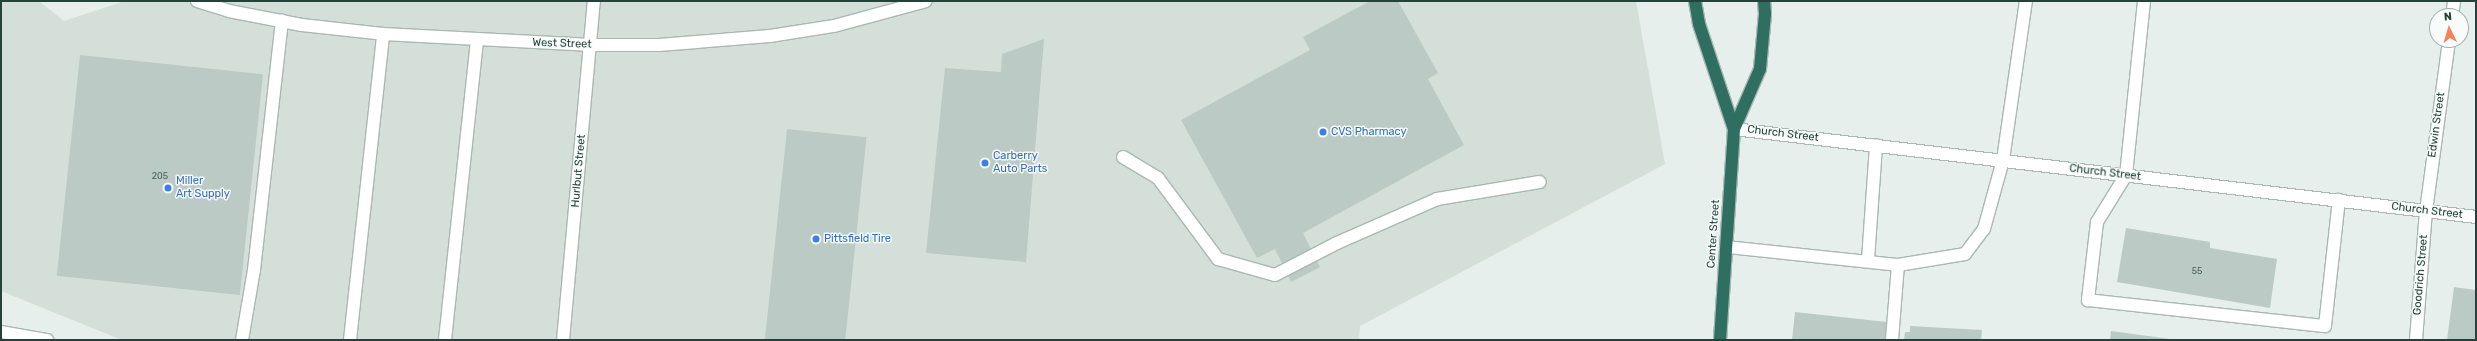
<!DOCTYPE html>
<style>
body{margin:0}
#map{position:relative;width:2477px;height:341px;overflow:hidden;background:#e6efeb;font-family:Rubik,sans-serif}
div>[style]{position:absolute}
.built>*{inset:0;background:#d4dfda}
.building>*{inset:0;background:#bbcac4;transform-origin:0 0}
.roads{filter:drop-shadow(1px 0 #a8b8b2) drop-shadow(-1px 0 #a8b8b2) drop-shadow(0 1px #a8b8b2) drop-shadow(0 -1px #a8b8b2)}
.lane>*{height:12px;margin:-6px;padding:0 6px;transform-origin:6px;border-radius:6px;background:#fff}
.street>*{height:12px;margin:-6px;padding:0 6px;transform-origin:6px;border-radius:6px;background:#fff}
.secondary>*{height:12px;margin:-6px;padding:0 6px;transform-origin:6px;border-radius:6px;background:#fff}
.highway>*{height:12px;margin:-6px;padding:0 6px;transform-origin:6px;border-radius:6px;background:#2f6f62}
.dots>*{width:11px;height:11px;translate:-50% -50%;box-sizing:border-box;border:2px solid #f7fbf9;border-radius:50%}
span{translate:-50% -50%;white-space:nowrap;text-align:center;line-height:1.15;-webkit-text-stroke:3px #f7fbf9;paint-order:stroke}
.number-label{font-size:9px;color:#4a645c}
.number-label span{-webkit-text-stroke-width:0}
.street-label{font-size:11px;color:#24423a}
.shop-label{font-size:11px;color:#366cbe}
.left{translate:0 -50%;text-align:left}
.frame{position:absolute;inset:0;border:2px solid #24423a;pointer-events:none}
.north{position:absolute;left:2429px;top:8px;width:40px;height:40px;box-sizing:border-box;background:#f7fbf9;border:1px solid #a3b1ad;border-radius:50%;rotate:355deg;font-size:11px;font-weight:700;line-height:16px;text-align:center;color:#24423a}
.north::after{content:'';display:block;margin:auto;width:14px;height:18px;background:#f4845f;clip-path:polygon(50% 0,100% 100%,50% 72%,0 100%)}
</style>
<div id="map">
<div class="built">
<i style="clip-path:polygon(1px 1px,39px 1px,64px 21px,125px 1px,1636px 1px,1665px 164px,1360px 326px,1359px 340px,122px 340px,1px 291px)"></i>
</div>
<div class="building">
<i style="clip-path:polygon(1370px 1px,1398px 1px,1438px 73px,1428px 79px,1464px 145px,1303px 233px,1320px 267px,1291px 282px,1275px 249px,1257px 258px,1181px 120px,1310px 50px,1303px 37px)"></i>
<i style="clip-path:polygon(1044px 39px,1026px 262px,926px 253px,945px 68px,1001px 72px,1002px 54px)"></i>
<i style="left:80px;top:55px;width:184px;height:222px;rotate:6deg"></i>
<i style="left:787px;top:129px;width:80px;height:212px;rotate:6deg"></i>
<i style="clip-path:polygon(2126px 228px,2210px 242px,2210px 248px,2277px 259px,2270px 308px,2117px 282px)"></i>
<i style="clip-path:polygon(2454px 287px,2476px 290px,2476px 340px,2447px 340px)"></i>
<i style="clip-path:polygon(1795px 312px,1887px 322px,1885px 340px,1792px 340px)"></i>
<i style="clip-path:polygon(1910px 326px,1982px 330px,1981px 340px,1904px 340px,1905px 332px,1910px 332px)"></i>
<i style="clip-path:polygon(2111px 331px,2170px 339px,2170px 340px,2110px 340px)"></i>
</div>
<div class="roads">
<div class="lane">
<i style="left:2144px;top:1px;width:175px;rotate:95.9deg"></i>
<i style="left:2126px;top:175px;width:55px;rotate:121.7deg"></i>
<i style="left:2097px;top:222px;width:79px;rotate:96.6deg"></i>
<i style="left:2088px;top:300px;width:238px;rotate:6.3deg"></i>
<i style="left:2325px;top:326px;width:127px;rotate:-83.7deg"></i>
<i style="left:1123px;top:157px;width:41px;rotate:31deg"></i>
<i style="left:1158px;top:178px;width:101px;rotate:53.5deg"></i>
<i style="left:1218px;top:259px;width:59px;rotate:15.7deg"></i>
<i style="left:1275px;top:275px;width:70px;rotate:-27.3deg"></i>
<i style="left:1337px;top:243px;width:109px;rotate:-23.7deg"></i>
<i style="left:1437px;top:199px;width:104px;rotate:-9.4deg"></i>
<i style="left:1727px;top:247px;width:172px;rotate:6deg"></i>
<i style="left:1898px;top:265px;width:75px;rotate:94.6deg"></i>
<i style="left:1868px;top:260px;width:115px;rotate:-86deg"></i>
<i style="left:1898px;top:265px;width:68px;rotate:-9.3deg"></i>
<i style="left:1965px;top:254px;width:31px;rotate:-53deg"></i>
<i style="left:1984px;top:229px;width:72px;rotate:-74.6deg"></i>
<i style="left:2003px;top:160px;width:161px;rotate:-81.8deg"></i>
<i style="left:242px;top:340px;width:71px;rotate:-80.3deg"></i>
<i style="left:254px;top:270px;width:251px;rotate:-83.6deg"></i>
<i style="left:350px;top:340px;width:308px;rotate:-83.8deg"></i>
<i style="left:445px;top:340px;width:302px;rotate:-83.9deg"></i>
</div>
<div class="street">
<i style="left:2452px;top:16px;width:15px;rotate:-82deg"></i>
<i style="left:1px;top:332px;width:47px;rotate:9.9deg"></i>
<i style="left:563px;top:340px;width:340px;rotate:-84.8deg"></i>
<i style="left:2416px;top:340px;width:129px;rotate:-85.6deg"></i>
<i style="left:2426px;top:211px;width:173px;rotate:-82.3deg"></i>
</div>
<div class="secondary">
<i style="left:197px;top:1px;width:34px;rotate:17deg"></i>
<i style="left:229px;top:11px;width:74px;rotate:10.9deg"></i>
<i style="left:302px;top:25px;width:81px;rotate:6.3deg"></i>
<i style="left:383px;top:34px;width:209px;rotate:3deg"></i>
<i style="left:592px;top:45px;width:67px"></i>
<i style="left:659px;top:45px;width:111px;rotate:-4.6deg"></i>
<i style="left:770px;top:36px;width:65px;rotate:-8.9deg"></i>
<i style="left:834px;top:26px;width:95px;rotate:-15.2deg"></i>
<i style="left:1734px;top:129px;width:747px;rotate:6.76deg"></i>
</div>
<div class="highway">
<i style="left:1695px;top:1px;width:23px;rotate:80deg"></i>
<i style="left:1699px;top:24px;width:111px;rotate:71.6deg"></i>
<i style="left:1720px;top:340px;width:211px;rotate:-86.2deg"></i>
<i style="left:1734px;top:129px;width:65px;rotate:-66.6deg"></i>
<i style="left:1760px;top:69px;width:55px;rotate:-84.8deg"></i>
<i style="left:1765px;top:14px;width:13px;rotate:-94deg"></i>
</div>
</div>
<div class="dots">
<i style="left:1323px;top:132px;background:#3f7fe0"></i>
<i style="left:985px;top:163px;background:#3f7fe0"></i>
<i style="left:168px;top:188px;background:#3f7fe0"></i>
<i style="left:816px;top:239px;background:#3f7fe0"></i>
</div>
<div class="number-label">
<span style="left:160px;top:176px">205</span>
<span style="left:2197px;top:271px">55</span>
</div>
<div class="street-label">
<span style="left:562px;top:44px;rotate:2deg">West Street</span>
<span style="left:2437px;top:125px;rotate:-82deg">Edwin Street</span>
<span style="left:1783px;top:134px;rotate:7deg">Church Street</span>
<span style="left:579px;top:171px;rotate:-85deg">Hurlbut Street</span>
<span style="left:2105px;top:173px;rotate:7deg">Church Street</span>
<span style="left:2427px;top:211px;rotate:7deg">Church Street</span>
<span style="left:1714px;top:234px;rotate:-86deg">Center Street</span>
<span style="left:2421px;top:275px;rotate:-85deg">Goodrich Street</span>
</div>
<div class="shop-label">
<span class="left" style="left:1331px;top:132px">CVS Pharmacy</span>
<span class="left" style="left:993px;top:163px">Carberry<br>Auto Parts</span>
<span class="left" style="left:176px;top:188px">Miller<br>Art Supply</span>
<span class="left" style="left:824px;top:239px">Pittsfield Tire</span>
</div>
<div class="frame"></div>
<div class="north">N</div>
</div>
